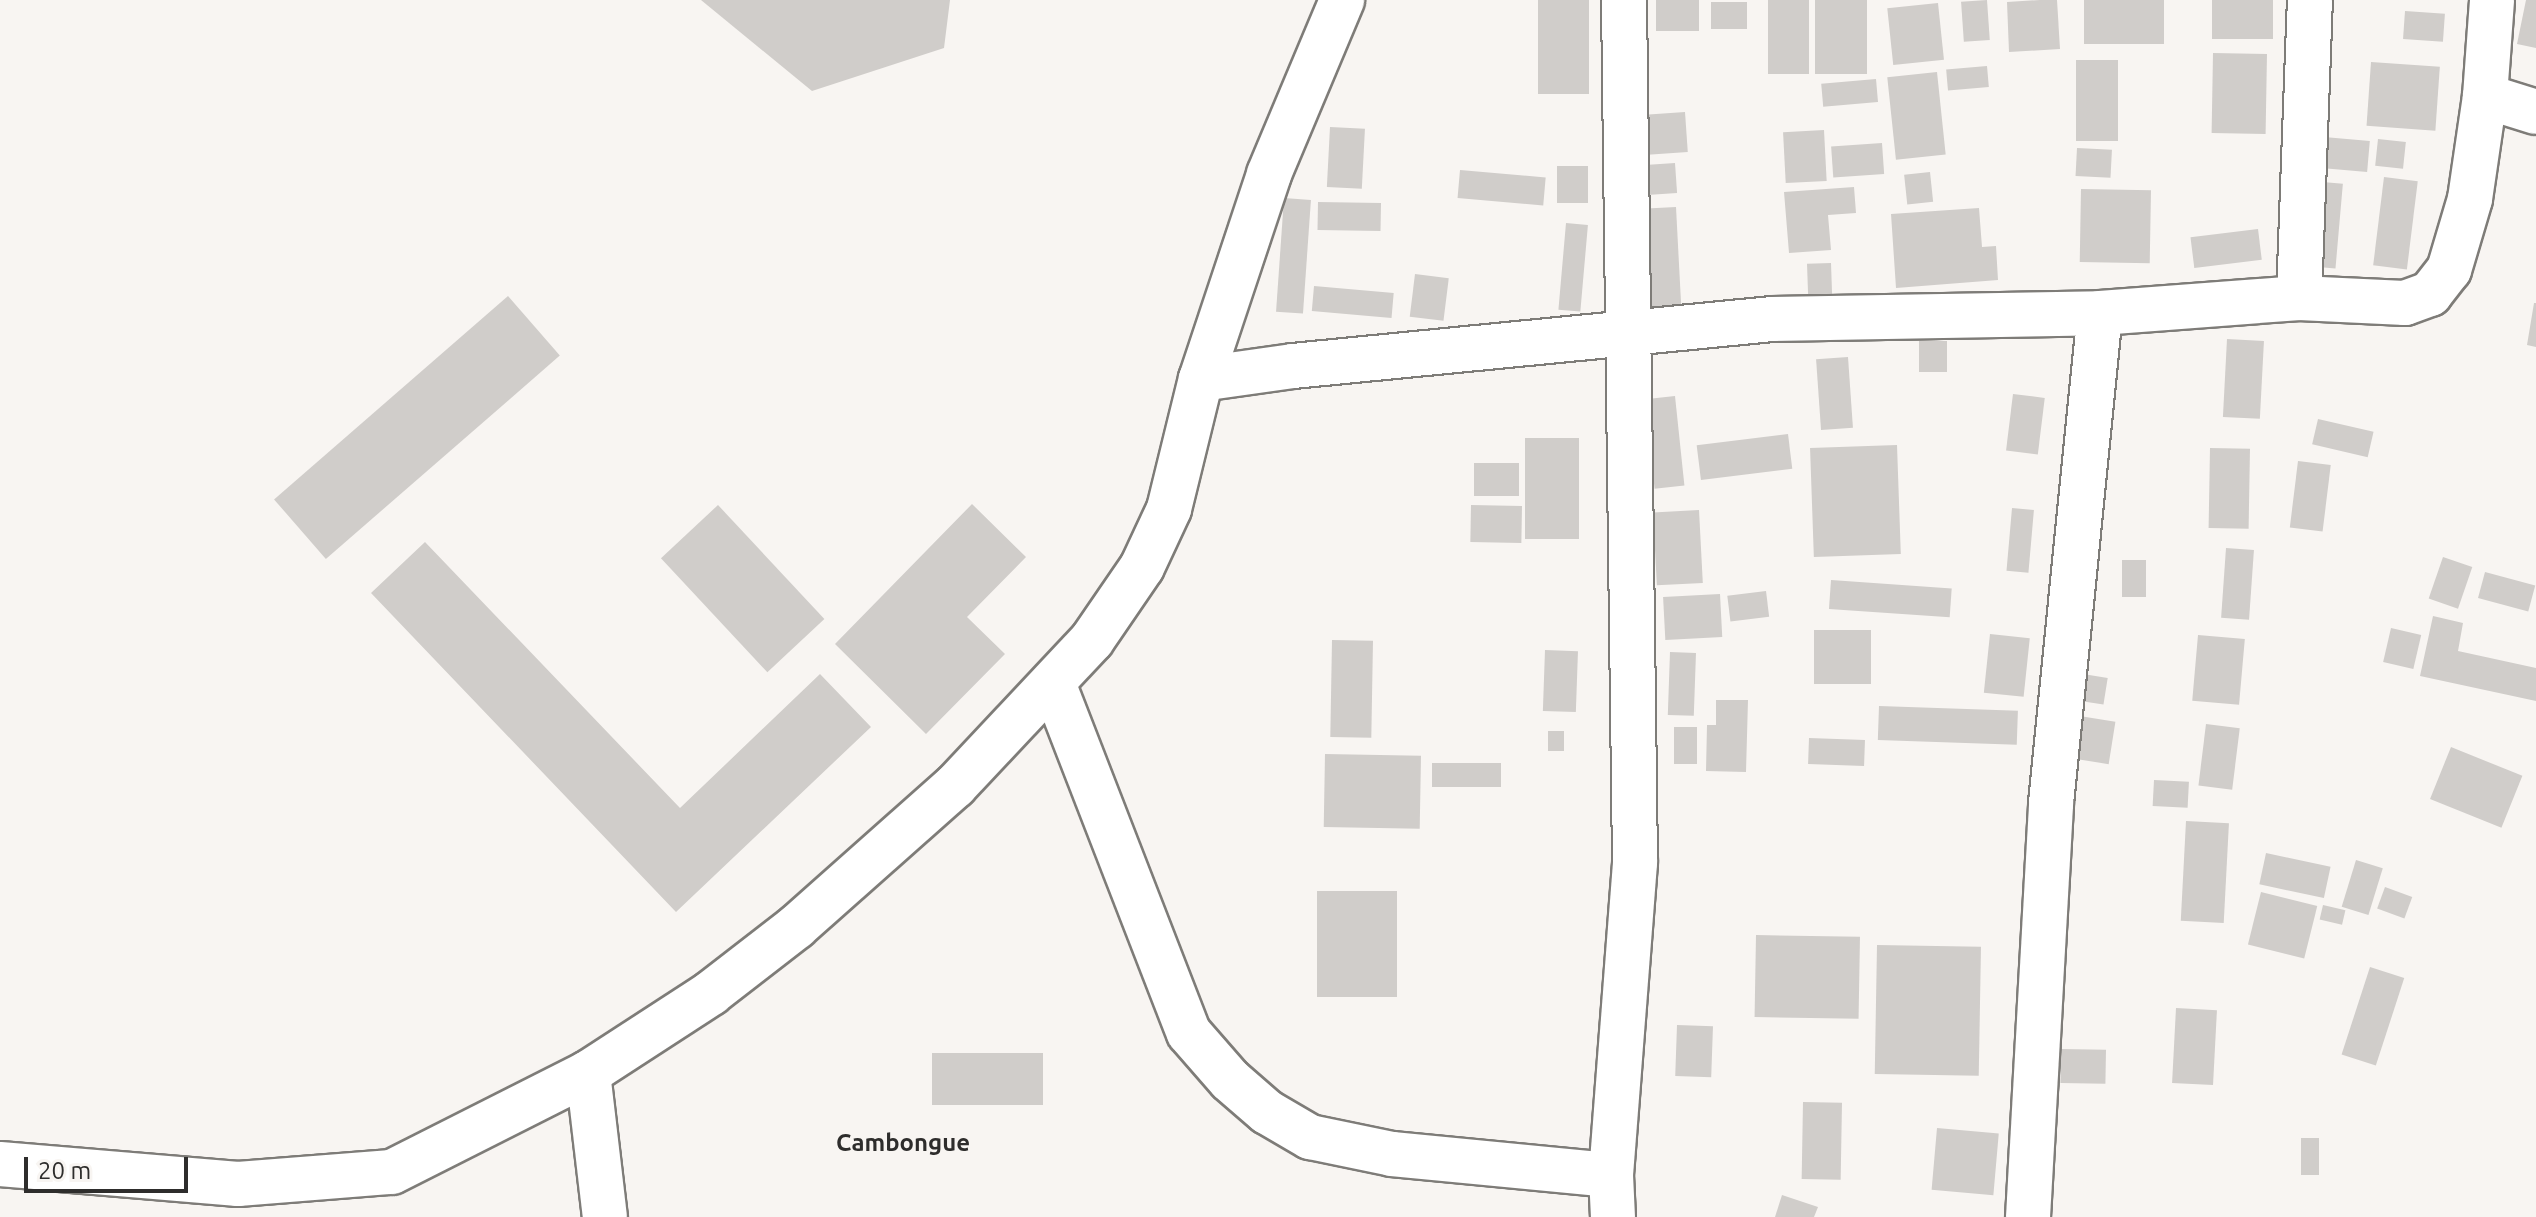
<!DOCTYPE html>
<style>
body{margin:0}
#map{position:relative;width:2536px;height:1217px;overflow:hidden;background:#f8f5f2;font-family:Ubuntu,sans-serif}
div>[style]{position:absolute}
.building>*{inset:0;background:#d0cdca;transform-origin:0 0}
.roads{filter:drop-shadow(2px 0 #7e7c78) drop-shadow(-2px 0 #7e7c78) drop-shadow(0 2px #7e7c78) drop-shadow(0 -2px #7e7c78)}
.minor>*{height:44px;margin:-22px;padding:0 22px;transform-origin:22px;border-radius:22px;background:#fff}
span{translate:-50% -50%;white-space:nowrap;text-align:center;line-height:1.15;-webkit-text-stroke:6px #f8f5f2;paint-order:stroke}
.neighbourhood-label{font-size:24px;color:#2e2d2c;font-weight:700}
.scale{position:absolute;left:24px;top:1157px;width:164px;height:36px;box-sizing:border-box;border:4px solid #2e2d2c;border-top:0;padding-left:10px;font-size:24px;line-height:28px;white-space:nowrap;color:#2e2d2c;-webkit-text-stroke:6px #f8f5f2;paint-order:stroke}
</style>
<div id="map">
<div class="building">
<i style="clip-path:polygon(701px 0,950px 0,944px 48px,812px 91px)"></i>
<i style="left:1538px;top:0;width:51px;height:94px"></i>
<i style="left:1656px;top:0;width:43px;height:31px"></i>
<i style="left:1768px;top:0;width:41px;height:74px"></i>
<i style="left:1815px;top:0;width:52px;height:74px"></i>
<i style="left:1987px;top:0;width:40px;height:26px;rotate:86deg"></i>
<i style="clip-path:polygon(2040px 0,2057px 0,2060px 49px,2009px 52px,2007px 2px)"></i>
<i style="left:2084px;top:0;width:80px;height:44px"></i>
<i style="left:2212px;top:0;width:61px;height:39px"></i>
<i style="clip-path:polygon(2526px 0,2536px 0,2536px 48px,2517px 44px)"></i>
<i style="left:1747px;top:2px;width:27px;height:36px;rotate:90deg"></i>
<i style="left:1938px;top:3px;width:57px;height:51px;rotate:84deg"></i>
<i style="left:2405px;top:11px;width:40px;height:28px;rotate:4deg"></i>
<i style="left:2213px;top:53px;width:54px;height:80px;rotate:1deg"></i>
<i style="left:2076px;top:60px;width:42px;height:81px"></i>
<i style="left:2371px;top:62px;width:69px;height:64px;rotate:4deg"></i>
<i style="left:1987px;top:66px;width:21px;height:41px;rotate:85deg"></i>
<i style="left:1937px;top:72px;width:83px;height:50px;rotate:84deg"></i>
<i style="left:1876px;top:79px;width:23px;height:55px;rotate:85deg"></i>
<i style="left:1685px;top:112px;width:40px;height:40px;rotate:86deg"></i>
<i style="left:1330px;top:127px;width:35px;height:60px;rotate:3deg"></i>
<i style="left:1824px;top:130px;width:51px;height:41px;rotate:87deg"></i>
<i style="left:2324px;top:137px;width:46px;height:31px;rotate:5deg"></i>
<i style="left:2378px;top:139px;width:28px;height:27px;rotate:6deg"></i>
<i style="left:1882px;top:143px;width:31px;height:51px;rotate:86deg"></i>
<i style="left:2077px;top:148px;width:35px;height:28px;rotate:3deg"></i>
<i style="left:1675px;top:163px;width:30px;height:30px;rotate:86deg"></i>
<i style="left:1557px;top:166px;width:31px;height:37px"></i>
<i style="left:1460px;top:170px;width:86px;height:28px;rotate:5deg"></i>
<i style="left:1930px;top:172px;width:30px;height:26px;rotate:84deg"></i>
<i style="left:2384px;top:177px;width:34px;height:89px;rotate:7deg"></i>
<i style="left:2311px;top:181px;width:32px;height:85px;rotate:5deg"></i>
<i style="clip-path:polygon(1854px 187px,1856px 213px,1828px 215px,1831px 250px,1789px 253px,1784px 192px)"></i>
<i style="left:2081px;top:189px;width:70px;height:73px;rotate:1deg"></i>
<i style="left:1284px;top:198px;width:27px;height:114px;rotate:4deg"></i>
<i style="left:1318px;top:202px;width:63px;height:28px;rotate:1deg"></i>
<i style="left:1676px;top:207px;width:99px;height:39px;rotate:87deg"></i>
<i style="clip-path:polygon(1979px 208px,1982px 247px,1996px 246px,1998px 280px,1896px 288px,1891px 214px)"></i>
<i style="left:1566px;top:223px;width:22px;height:87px;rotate:5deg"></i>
<i style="left:2258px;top:229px;width:31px;height:68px;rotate:83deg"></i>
<i style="left:1831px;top:263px;width:32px;height:24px;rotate:88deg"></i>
<i style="left:1415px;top:274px;width:34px;height:43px;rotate:7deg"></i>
<i style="left:1314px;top:286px;width:80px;height:25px;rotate:5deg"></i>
<i style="left:508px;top:296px;width:79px;height:310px;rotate:49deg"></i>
<i style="clip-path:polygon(2534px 303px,2536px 303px,2536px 347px,2527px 345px)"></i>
<i style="left:2227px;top:339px;width:37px;height:78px;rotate:3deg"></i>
<i style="left:1919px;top:341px;width:28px;height:31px"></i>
<i style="left:1848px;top:357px;width:71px;height:32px;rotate:86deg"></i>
<i style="left:2013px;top:394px;width:32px;height:57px;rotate:7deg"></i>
<i style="left:1675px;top:396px;width:90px;height:30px;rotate:84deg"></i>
<i style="left:2318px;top:419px;width:57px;height:26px;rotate:13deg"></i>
<i style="left:1788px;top:434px;width:35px;height:92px;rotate:83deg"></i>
<i style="left:1525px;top:438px;width:54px;height:101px"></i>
<i style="left:1897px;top:445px;width:109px;height:87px;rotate:88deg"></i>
<i style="left:2210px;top:448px;width:40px;height:80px;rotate:1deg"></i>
<i style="left:2298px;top:461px;width:33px;height:67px;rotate:7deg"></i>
<i style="left:1474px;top:463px;width:45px;height:33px"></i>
<i style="clip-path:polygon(972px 504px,1026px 557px,967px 617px,1005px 654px,926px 734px,835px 644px)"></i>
<i style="left:718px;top:505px;width:156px;height:78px;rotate:47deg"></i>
<i style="left:1471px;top:505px;width:51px;height:37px;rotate:1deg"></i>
<i style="left:2012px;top:508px;width:22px;height:63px;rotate:5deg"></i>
<i style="left:1699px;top:510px;width:73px;height:46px;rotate:87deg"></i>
<i style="clip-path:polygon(425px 542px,680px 808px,820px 674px,871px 727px,676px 912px,371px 593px)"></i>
<i style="left:2226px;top:548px;width:28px;height:70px;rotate:4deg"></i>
<i style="left:2443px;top:557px;width:31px;height:44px;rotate:19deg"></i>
<i style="left:2122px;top:560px;width:24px;height:37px"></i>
<i style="left:2485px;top:572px;width:52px;height:27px;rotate:15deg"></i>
<i style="left:1831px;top:580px;width:121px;height:29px;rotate:4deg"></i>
<i style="left:1766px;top:591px;width:26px;height:39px;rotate:83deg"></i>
<i style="left:1720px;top:594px;width:43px;height:57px;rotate:87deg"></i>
<i style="clip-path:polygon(2433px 616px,2463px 623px,2458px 651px,2536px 668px,2536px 701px,2420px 676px)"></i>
<i style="left:2391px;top:628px;width:31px;height:35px;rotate:13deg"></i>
<i style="left:1814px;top:630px;width:57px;height:54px"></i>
<i style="left:1990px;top:634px;width:40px;height:59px;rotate:6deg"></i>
<i style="left:2198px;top:635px;width:47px;height:66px;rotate:5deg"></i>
<i style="left:1332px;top:640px;width:41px;height:97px;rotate:1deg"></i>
<i style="left:1545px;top:650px;width:33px;height:61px;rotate:2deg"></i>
<i style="left:1670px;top:652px;width:26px;height:63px;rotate:2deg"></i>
<i style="left:2083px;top:674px;width:25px;height:27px;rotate:9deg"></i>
<i style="clip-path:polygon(1716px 700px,1748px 700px,1746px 772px,1706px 771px,1707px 725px,1716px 725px)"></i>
<i style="left:1879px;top:706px;width:139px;height:34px;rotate:2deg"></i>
<i style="left:2067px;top:714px;width:49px;height:43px;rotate:9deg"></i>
<i style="left:2206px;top:724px;width:34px;height:62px;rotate:7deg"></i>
<i style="left:1674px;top:727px;width:23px;height:37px"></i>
<i style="left:1548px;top:731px;width:16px;height:20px"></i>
<i style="left:1809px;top:738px;width:56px;height:26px;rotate:2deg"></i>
<i style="left:2451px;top:747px;width:77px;height:56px;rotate:22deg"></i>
<i style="left:1325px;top:754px;width:96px;height:73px;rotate:1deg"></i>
<i style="left:1432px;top:763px;width:69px;height:24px"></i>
<i style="left:2154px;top:780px;width:35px;height:26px;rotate:3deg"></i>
<i style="left:2186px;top:821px;width:43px;height:100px;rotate:3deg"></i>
<i style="left:2266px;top:853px;width:66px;height:32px;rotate:12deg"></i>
<i style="left:2356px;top:860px;width:28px;height:49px;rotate:17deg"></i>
<i style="left:2385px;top:887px;width:29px;height:23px;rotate:20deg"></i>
<i style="left:1317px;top:891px;width:80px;height:106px"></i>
<i style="left:2261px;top:892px;width:58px;height:54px;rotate:14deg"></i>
<i style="left:2323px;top:905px;width:23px;height:15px;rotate:13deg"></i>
<i style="left:1756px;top:935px;width:104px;height:82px;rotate:1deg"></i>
<i style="left:1877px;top:945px;width:104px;height:129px;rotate:1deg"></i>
<i style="left:2370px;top:967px;width:36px;height:92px;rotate:18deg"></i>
<i style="left:2176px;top:1008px;width:41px;height:75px;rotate:3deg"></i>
<i style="left:1677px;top:1025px;width:36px;height:51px;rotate:2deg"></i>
<i style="left:2061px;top:1049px;width:45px;height:34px;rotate:1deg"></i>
<i style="left:932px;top:1053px;width:111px;height:52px"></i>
<i style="left:1803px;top:1102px;width:39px;height:77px;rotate:1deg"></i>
<i style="left:1937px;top:1128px;width:62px;height:62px;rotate:5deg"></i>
<i style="left:2301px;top:1138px;width:18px;height:37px"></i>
<i style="clip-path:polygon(1782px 1195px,1818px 1207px,1814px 1217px,1775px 1217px)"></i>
</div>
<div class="roads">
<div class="minor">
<i style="left:2485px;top:96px;width:53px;rotate:17.4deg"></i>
<i style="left:2299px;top:298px;width:298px;rotate:-87.9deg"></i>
<i style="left:1201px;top:379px;width:216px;rotate:-71.6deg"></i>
<i style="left:1269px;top:174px;width:189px;rotate:-67.2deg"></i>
<i style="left:1053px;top:683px;width:375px;rotate:68.8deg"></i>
<i style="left:1189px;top:1033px;width:62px;rotate:48.9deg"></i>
<i style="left:1230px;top:1080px;width:49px;rotate:40.9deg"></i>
<i style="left:1267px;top:1112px;width:50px;rotate:30.2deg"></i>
<i style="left:1310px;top:1137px;width:84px;rotate:11.7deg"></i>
<i style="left:1392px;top:1154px;width:220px;rotate:5.5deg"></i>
<i style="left:1611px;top:1175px;width:42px;rotate:87.3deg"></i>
<i style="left:588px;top:1073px;width:145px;rotate:83.3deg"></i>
<i style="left:0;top:1164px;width:239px;rotate:4.8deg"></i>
<i style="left:238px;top:1184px;width:154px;rotate:-4.5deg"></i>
<i style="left:392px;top:1172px;width:220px;rotate:-26.8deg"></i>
<i style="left:588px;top:1073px;width:147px;rotate:-33deg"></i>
<i style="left:711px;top:993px;width:108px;rotate:-37.8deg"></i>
<i style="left:796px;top:927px;width:213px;rotate:-41.6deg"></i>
<i style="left:955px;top:786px;width:200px;rotate:-46.8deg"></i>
<i style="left:1092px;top:640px;width:88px;rotate:-55.6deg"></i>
<i style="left:1142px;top:567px;width:64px;rotate:-65deg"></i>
<i style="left:1169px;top:509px;width:134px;rotate:-76.2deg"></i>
<i style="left:1201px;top:379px;width:93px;rotate:-8deg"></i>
<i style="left:1293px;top:366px;width:481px;rotate:-5.6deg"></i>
<i style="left:1772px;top:319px;width:328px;rotate:-1deg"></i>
<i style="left:2100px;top:313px;width:200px;rotate:-4.3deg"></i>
<i style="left:2299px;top:298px;width:106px;rotate:2.7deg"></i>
<i style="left:2405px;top:303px;width:27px;rotate:-20deg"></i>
<i style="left:2430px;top:294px;width:31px;rotate:-52deg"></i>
<i style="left:2449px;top:270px;width:74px;rotate:-73.5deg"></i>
<i style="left:2470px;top:199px;width:104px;rotate:-81.7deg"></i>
<i style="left:2485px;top:96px;width:96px;rotate:-85.8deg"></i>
<i style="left:1611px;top:1175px;width:313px;rotate:-85.6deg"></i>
<i style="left:1635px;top:863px;width:863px;rotate:-90.73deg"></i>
<i style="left:2028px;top:1217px;width:415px;rotate:-86.8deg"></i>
<i style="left:2051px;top:803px;width:492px;rotate:-84.3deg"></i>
</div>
</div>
<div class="neighbourhood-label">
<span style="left:903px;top:1143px">Cambongue</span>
</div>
<div class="scale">20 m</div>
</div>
